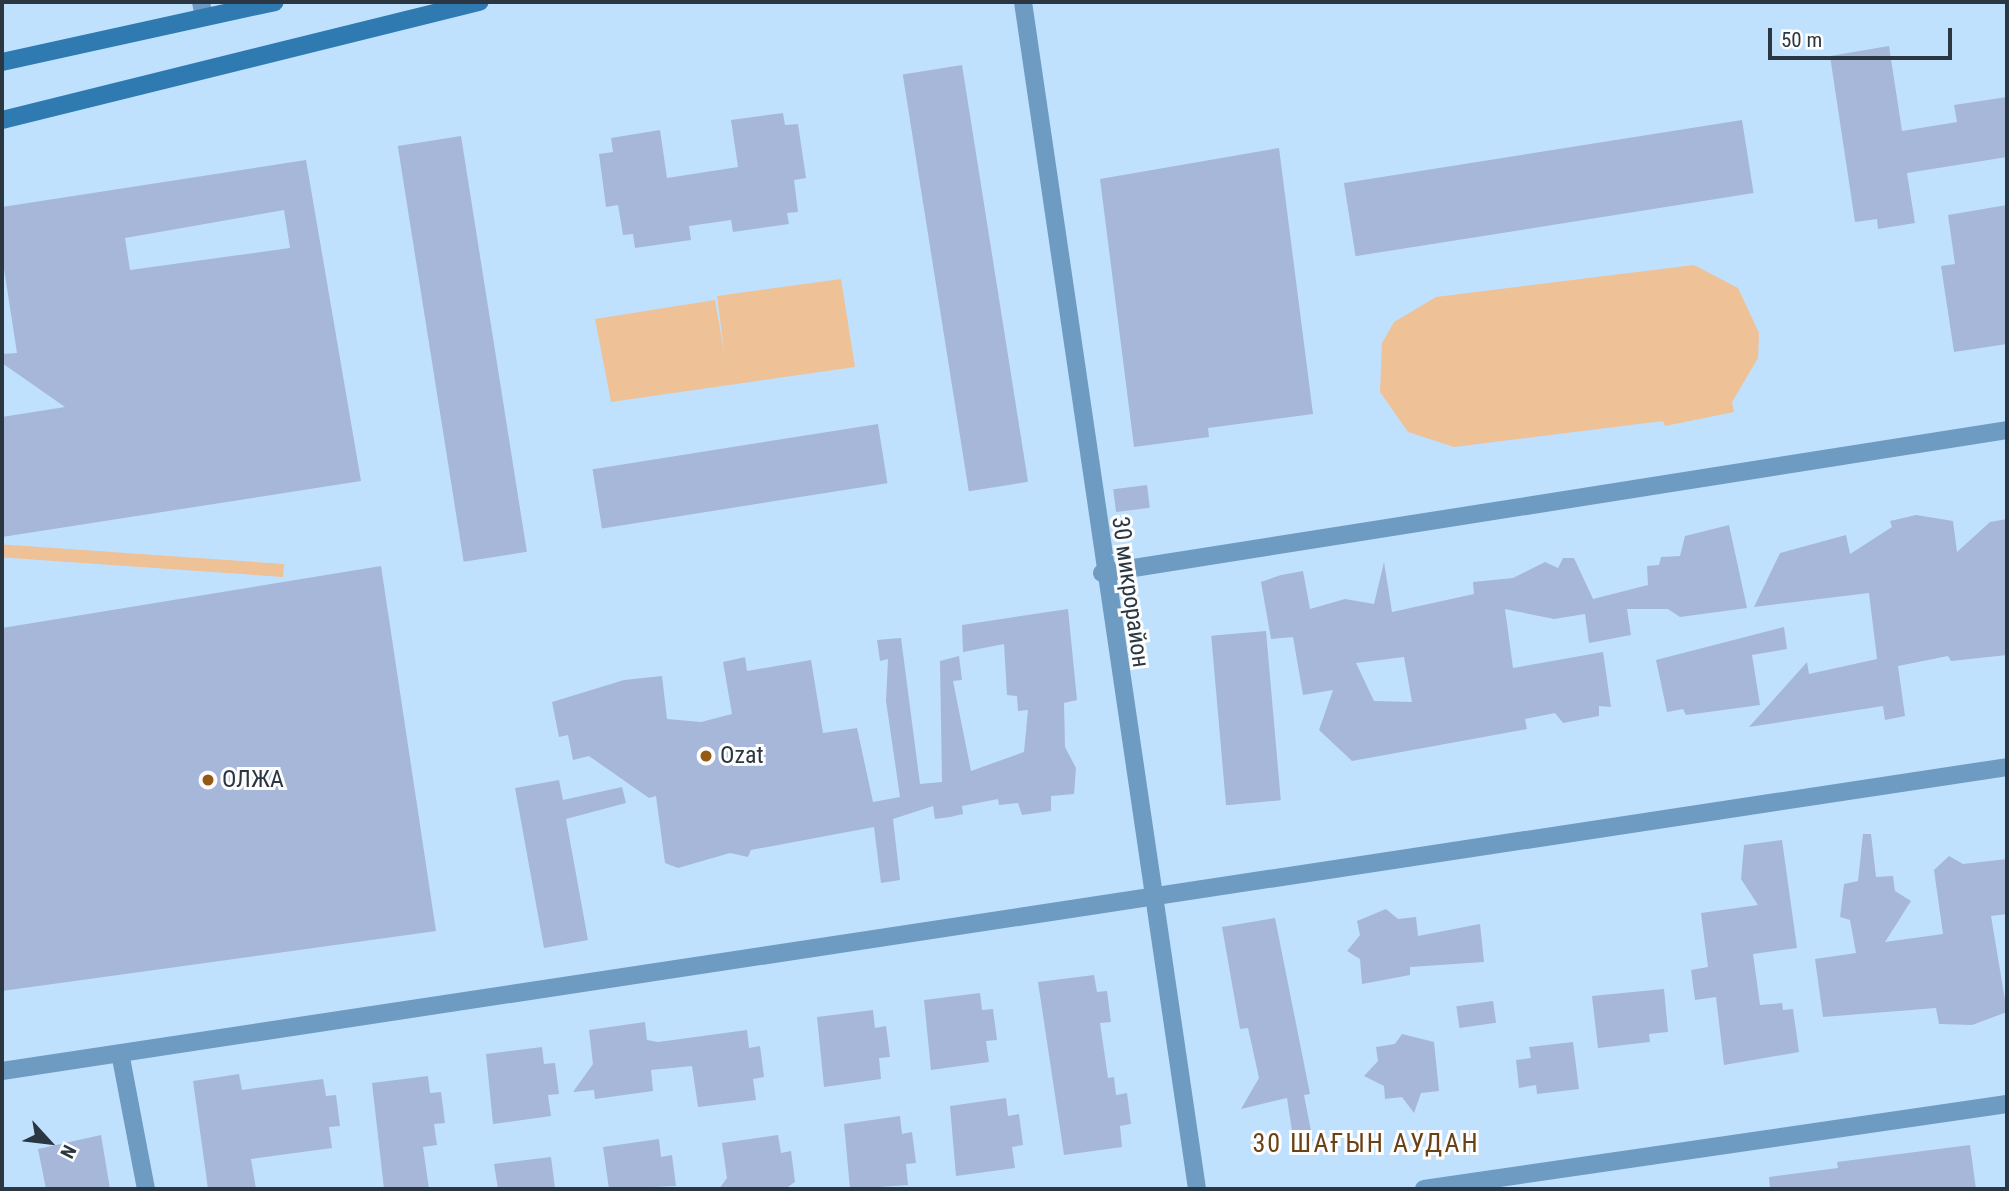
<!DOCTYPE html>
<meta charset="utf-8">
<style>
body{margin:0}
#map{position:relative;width:2009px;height:1191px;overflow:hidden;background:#c0e1fd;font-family:"Roboto Condensed",sans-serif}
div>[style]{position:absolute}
.green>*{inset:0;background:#eec197;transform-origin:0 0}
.building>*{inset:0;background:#a6b7da;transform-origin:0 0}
.minor>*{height:18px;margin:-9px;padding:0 9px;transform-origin:9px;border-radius:9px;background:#6e9bc1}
.secondary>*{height:18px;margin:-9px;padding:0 9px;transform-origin:9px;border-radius:9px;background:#2f7ab1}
.dots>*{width:19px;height:19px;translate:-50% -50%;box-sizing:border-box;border:4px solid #fdfdfd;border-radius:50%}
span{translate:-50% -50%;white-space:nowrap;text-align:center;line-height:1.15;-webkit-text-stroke:6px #fdfdfd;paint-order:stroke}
.street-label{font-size:24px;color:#2a3742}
.poi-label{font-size:24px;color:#2a3742}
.left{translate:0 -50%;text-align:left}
.neighbourhood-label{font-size:26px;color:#694115;letter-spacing:2px}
.frame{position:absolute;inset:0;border:4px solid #2a3742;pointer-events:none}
.north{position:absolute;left:14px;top:1107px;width:70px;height:70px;-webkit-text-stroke:5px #fdfdfd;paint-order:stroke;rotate:117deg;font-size:19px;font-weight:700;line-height:28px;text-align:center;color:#2a3742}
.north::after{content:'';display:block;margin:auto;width:24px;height:32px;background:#2a3742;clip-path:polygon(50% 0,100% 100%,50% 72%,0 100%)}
.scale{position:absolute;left:1768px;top:28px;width:184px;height:32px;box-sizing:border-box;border:4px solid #2a3742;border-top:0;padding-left:9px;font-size:21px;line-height:24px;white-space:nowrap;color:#2a3742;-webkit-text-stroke:5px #fdfdfd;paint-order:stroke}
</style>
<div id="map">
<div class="green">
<i style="clip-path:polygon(1694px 265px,1738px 288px,1759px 333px,1758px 358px,1732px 402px,1734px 412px,1665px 426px,1663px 421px,1454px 447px,1408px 432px,1380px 392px,1382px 343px,1394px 322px,1436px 297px)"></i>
<i style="clip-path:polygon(841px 279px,855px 367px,611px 402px,595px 319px,715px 300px,725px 357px,717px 296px)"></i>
<i style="left:284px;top:564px;width:13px;height:285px;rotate:94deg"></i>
</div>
<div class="building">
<i style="clip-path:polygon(1889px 46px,1902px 131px,1957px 122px,1954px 105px,2007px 97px,2007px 157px,1907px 173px,1915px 223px,1878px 229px,1877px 219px,1855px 222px,1830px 56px)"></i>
<i style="left:962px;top:65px;width:422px;height:60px;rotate:81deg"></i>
<i style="clip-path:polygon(783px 113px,785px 125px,798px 124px,806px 178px,794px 180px,798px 212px,787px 213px,789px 224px,733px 232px,731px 220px,689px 226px,691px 240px,635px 248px,633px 234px,623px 235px,618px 205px,606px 207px,599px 154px,613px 152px,611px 138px,660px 130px,667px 178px,738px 167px,731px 120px)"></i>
<i style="left:1742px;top:120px;width:74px;height:403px;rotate:81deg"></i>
<i style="left:461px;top:136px;width:421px;height:64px;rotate:81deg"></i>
<i style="clip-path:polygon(1279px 148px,1313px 414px,1208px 428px,1209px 437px,1134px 447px,1100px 179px)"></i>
<i style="clip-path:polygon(evenodd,306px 160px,361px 481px,2px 537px,2px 417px,65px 407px,2px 363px,2px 354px,17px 353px,2px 256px,2px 207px,306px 160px,284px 210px,290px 248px,130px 270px,125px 238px,284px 210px)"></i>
<i style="clip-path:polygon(2007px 205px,2007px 344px,1954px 352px,1941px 266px,1955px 264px,1948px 215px)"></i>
<i style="left:878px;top:424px;width:60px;height:289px;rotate:81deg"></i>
<i style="left:1147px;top:485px;width:23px;height:34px;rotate:83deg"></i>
<i style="clip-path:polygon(1916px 515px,1953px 521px,1957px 552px,1990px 522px,2007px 519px,2007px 655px,1951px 661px,1948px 656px,1898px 666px,1905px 716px,1885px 720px,1883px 706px,1749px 727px,1807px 662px,1809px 674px,1877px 659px,1869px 593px,1754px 607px,1780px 553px,1846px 535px,1850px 554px,1892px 527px,1890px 521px)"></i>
<i style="clip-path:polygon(evenodd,1729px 525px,1747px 608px,1680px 617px,1668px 609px,1627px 609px,1631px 635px,1589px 643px,1585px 614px,1554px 619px,1505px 609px,1513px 668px,1603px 652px,1611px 707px,1599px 706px,1599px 716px,1563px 723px,1555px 713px,1525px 719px,1527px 729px,1352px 761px,1319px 730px,1333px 690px,1303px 695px,1293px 637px,1271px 639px,1261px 582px,1281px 575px,1303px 571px,1310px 609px,1345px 599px,1374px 604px,1384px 562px,1392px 612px,1474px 594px,1473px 582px,1513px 578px,1545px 562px,1558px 568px,1563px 558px,1574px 558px,1593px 599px,1648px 585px,1647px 566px,1659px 565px,1661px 557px,1680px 556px,1685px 536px,1729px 525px,1404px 657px,1412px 702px,1374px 701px,1356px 663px,1404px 657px)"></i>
<i style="clip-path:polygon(381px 566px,436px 931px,2px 991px,2px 628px)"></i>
<i style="clip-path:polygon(1068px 609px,1077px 700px,1064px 703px,1065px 747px,1076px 768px,1074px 794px,1051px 796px,1051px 811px,1022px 815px,1018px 803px,999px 805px,998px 799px,962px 806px,963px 814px,950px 817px,935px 819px,933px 806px,893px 819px,900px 880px,881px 883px,874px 827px,751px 850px,748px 857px,730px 853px,678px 868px,665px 863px,656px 796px,649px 798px,589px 756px,573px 760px,568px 735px,559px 737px,552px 702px,624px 680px,662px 676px,667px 719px,701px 722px,732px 714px,723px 662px,745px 657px,747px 671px,811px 660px,823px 733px,857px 728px,873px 802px,900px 797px,886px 701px,888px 659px,880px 661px,877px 640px,901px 638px,920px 784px,942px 782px,940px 661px,959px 656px,962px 680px,953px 681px,971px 771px,1024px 752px,1028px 710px,1018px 711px,1017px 696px,1007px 695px,1004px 644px,963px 652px,962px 625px)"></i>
<i style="clip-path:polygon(1784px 627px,1787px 649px,1752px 655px,1760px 705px,1686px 715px,1683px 709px,1667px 712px,1656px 660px)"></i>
<i style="left:1266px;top:631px;width:170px;height:55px;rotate:85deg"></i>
<i style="clip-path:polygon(559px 780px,563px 800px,622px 787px,626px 803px,566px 819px,588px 940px,544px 948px,515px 788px)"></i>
<i style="clip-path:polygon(1863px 834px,1871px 834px,1876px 877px,1893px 876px,1895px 891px,1911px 901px,1885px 942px,1943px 934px,1934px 870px,1949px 856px,1963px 864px,2007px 859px,2007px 914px,1991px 916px,2007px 1012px,1972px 1025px,1939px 1024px,1936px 1008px,1823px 1017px,1815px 959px,1856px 953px,1850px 920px,1840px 917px,1844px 884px,1858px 881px)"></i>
<i style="clip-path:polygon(1782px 840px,1797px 948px,1753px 954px,1760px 1005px,1782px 1003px,1783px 1010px,1793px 1009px,1799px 1052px,1724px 1065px,1716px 997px,1695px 1000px,1691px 970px,1708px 967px,1701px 913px,1758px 905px,1741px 879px,1744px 845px)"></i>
<i style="clip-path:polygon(1386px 909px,1398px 919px,1416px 917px,1418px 936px,1480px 924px,1484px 962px,1410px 967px,1410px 975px,1362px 984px,1360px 959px,1347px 951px,1360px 935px,1357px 921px)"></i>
<i style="clip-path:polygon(1275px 918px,1310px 1094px,1304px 1095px,1313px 1141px,1294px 1144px,1287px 1098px,1241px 1109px,1259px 1078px,1248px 1028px,1240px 1029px,1222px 927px)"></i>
<i style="clip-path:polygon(1094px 975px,1097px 992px,1107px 991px,1111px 1022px,1100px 1023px,1108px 1078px,1114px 1077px,1116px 1095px,1127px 1093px,1131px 1124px,1120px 1126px,1122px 1147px,1064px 1155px,1038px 982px)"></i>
<i style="clip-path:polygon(1664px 989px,1668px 1032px,1649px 1034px,1650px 1042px,1598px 1048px,1592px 996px)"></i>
<i style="clip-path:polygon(980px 993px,982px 1010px,993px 1009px,997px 1040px,986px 1041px,989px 1062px,931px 1070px,924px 1000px)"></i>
<i style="left:1493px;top:1001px;width:22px;height:37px;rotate:82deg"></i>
<i style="clip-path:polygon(873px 1010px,875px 1028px,886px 1026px,890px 1057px,879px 1058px,881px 1079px,824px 1087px,817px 1017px)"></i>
<i style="clip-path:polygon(645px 1022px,647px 1040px,658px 1042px,747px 1030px,749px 1048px,760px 1046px,764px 1077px,753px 1079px,756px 1100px,698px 1107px,692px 1066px,651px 1070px,653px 1091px,595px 1099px,594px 1090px,573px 1092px,593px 1064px,589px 1030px)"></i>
<i style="clip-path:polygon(1402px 1034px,1434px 1042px,1439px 1091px,1421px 1093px,1414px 1113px,1402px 1097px,1385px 1099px,1384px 1086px,1364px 1076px,1378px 1061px,1376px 1047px,1395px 1044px)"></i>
<i style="clip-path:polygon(1573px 1042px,1579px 1089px,1537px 1094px,1536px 1085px,1519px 1088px,1516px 1060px,1531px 1058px,1529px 1047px)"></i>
<i style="clip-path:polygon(542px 1047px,544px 1064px,555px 1063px,559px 1094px,548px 1095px,551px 1116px,493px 1124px,486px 1054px)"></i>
<i style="clip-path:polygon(239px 1074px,242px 1090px,323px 1079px,326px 1096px,336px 1095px,340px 1126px,329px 1127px,332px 1148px,251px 1159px,256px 1189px,208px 1189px,193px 1081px)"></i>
<i style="clip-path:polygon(428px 1076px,430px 1093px,441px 1092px,445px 1123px,434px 1124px,437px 1145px,423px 1147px,429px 1189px,384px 1189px,372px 1083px)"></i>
<i style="clip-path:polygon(1006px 1098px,1008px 1116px,1019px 1114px,1023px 1145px,1012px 1147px,1015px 1168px,956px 1176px,950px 1106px)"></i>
<i style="clip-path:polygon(900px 1116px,902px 1134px,912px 1132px,916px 1163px,906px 1164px,908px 1185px,850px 1189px,844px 1124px)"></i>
<i style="clip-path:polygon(101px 1135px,110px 1189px,46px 1189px,38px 1149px)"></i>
<i style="clip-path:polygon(778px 1135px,781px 1153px,791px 1151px,795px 1182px,785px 1189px,719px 1189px,727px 1178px,722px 1143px)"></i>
<i style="clip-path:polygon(659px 1139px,661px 1157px,672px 1155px,676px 1186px,609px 1189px,603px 1147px)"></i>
<i style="clip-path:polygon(1970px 1145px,1976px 1189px,1770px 1189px,1769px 1177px,1838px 1168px,1837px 1162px)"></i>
<i style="clip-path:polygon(551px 1157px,555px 1189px,498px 1189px,494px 1164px)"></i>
</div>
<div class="minor">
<i style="left:201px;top:2px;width:15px;rotate:79deg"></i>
<i style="left:1023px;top:2px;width:1200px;rotate:81.66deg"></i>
<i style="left:1102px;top:573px;width:916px;rotate:-8.98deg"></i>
<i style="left:121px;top:1058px;width:133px;rotate:79.2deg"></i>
<i style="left:2px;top:1071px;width:2028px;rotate:-8.62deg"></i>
<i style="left:1424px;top:1189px;width:589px;rotate:-8.3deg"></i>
</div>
<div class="secondary">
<i style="left:2px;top:62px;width:279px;rotate:-12.4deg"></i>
<i style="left:2px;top:120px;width:492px;rotate:-13.9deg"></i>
</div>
<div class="dots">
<i style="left:706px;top:756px;background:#935915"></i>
<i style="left:208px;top:780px;background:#935915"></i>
</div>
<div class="street-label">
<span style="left:1130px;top:592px;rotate:82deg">30 микрорайон</span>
</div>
<div class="poi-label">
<span class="left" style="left:720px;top:756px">Ozat</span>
<span class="left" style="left:222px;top:780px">ОЛЖА</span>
</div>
<div class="neighbourhood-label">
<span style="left:1366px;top:1144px">30 ШАҒЫН АУДАН</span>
</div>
<div class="frame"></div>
<div class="north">N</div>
<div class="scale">50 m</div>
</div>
